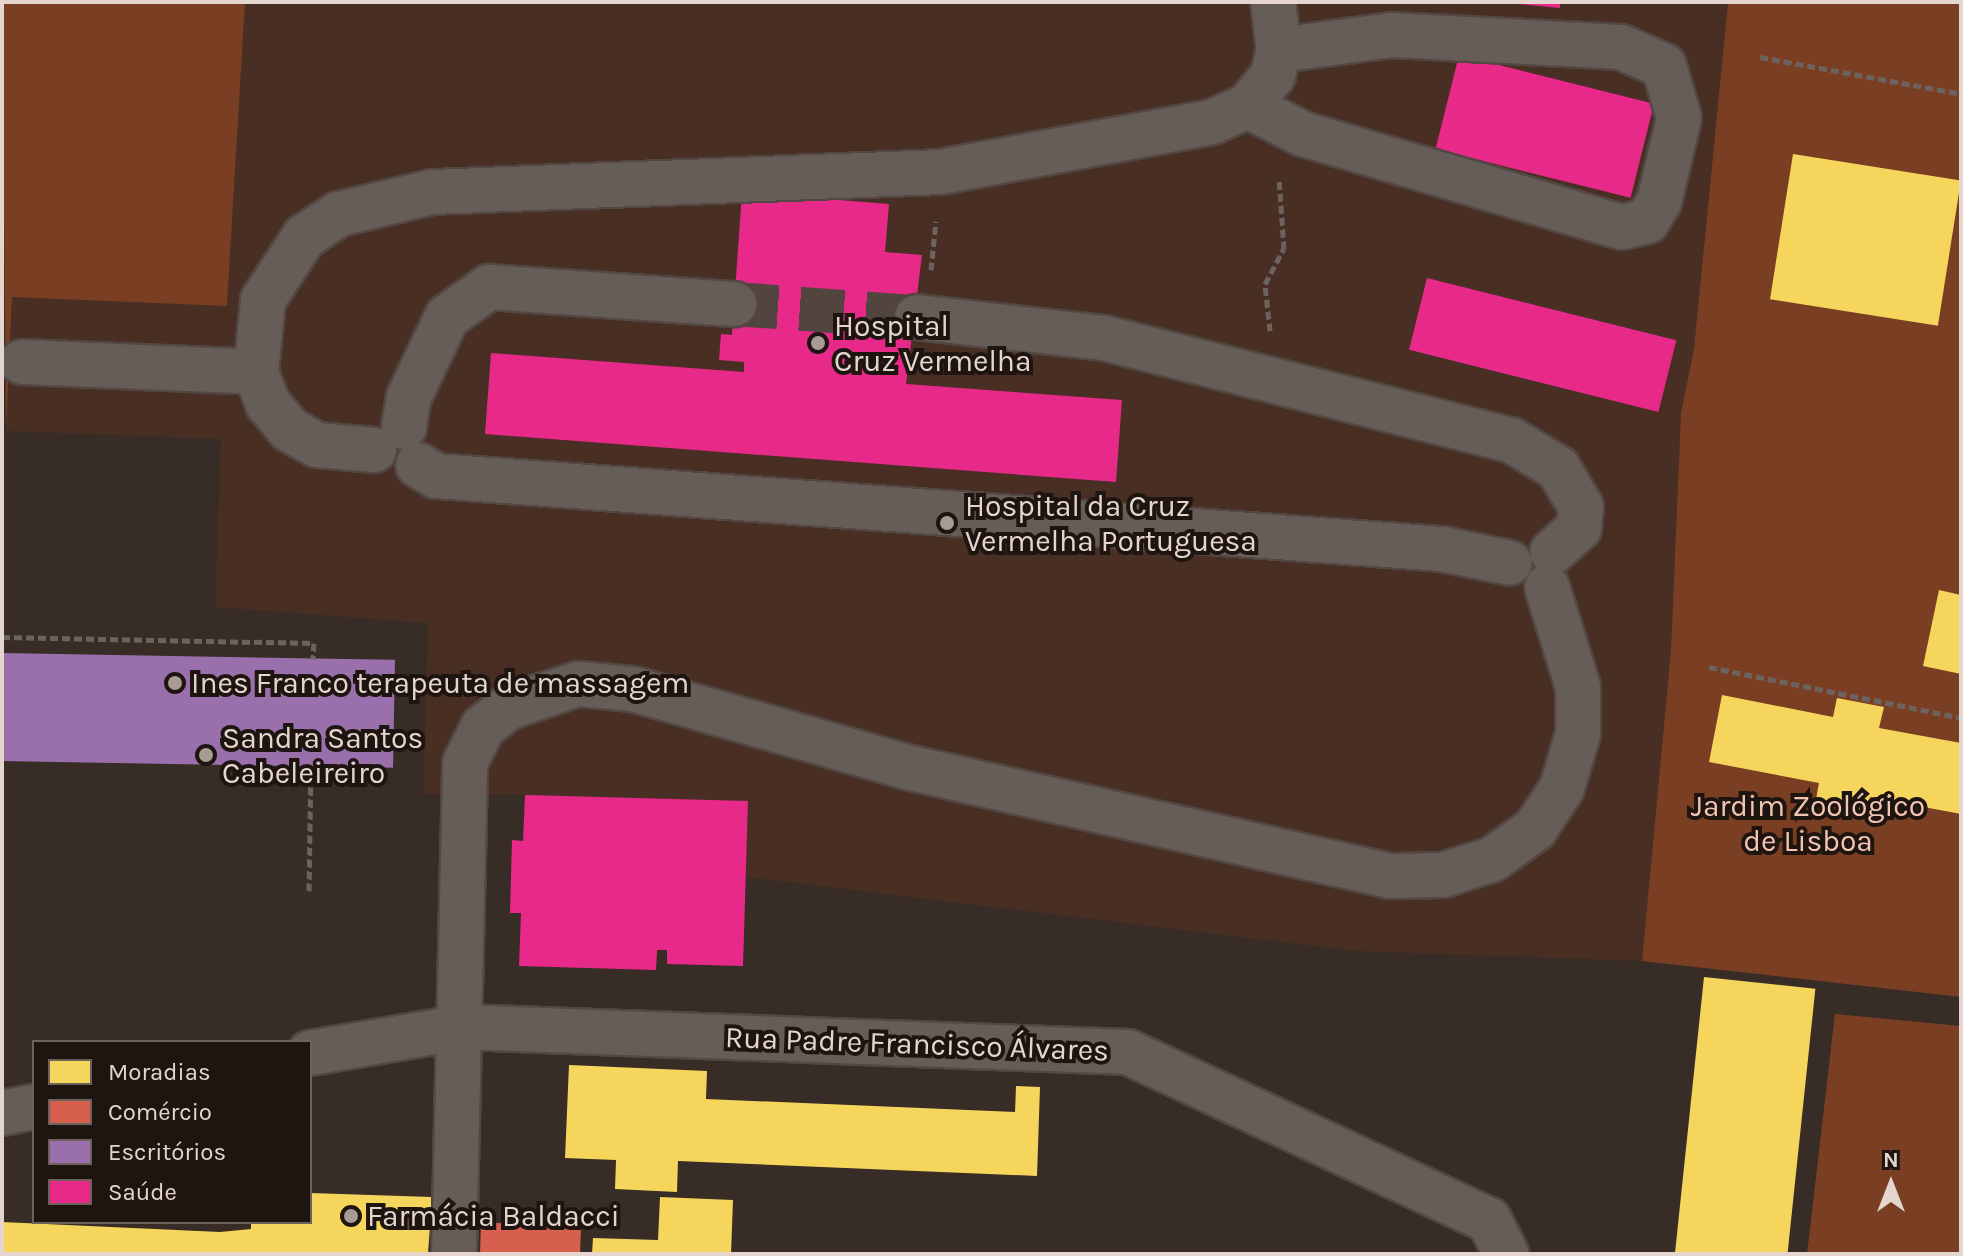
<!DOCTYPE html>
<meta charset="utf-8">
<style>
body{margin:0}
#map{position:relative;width:1963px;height:1256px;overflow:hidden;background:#382c26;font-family:Karla,sans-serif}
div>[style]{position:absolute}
.built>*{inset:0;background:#482e23}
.green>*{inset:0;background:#7a3e23}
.homes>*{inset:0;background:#f6d55c;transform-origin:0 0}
.shops>*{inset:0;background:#d6604d}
.offices>*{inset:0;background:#9970ab;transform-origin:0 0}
.health>*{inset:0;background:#e7298a;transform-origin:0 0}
.minor-tunnel>*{height:44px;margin-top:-22px;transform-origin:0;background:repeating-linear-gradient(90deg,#52453f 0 44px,transparent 0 66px)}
.path>*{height:5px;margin-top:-2.5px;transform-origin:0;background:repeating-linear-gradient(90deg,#6c6360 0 8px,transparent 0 12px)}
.roads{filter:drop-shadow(2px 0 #524742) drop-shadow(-2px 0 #524742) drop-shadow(0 2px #524742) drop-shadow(0 -2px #524742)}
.minor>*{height:44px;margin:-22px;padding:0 22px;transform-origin:22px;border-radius:22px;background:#665c58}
.dots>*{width:22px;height:22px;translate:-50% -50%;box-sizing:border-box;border:4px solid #1e1410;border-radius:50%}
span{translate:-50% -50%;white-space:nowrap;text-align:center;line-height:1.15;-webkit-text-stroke:8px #1e1410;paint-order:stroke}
.poi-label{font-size:30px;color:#e4d5cf}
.left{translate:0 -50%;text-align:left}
.park-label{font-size:30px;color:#f2c5b1}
.street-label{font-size:30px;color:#e4d5cf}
.frame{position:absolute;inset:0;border:4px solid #e4d5cf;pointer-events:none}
.legend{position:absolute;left:32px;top:1040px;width:280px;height:184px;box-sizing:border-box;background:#1e1410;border:2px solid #6d615c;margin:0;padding:10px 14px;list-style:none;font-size:24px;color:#e4d5cf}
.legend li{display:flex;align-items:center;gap:16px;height:40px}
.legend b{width:40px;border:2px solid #6d615c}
.north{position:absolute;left:1851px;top:1144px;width:80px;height:80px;-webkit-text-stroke:6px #1e1410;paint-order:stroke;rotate:0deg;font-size:22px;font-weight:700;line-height:32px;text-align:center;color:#e4d5cf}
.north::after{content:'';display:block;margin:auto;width:28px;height:36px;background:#e4d5cf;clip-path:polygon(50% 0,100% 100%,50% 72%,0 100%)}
</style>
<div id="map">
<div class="built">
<i style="clip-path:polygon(245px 2px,1728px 2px,1694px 349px,1681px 413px,1671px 650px,1642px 961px,1356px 951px,746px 877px,743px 966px,667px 964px,667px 950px,658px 950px,656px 970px,519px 966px,521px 913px,510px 913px,512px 840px,523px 840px,525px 795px,423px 794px,428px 623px,215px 607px,221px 439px,6px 431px,12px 297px,227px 305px)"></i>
</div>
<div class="green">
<i style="clip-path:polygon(2px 2px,245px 2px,227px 306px,12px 297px,6px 431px)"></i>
<i style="clip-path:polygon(1728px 2px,1961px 2px,1961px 997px,1642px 961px,1671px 650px,1681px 413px,1694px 349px)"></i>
<i style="clip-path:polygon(1835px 1014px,1961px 1026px,1961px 1254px,1807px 1254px)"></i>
</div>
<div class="homes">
<i style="left:1793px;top:154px;width:170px;height:147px;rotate:9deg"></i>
<i style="clip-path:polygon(1939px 590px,1961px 595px,1961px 674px,1923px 666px)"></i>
<i style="clip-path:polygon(1722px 695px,1833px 717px,1837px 698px,1884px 707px,1879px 728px,1961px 743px,1961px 814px,1870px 797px,1867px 814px,1815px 805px,1819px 783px,1709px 762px)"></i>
<i style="left:1704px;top:977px;width:112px;height:279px;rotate:6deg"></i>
<i style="clip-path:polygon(569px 1065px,707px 1071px,706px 1099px,1015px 1112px,1016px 1086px,1040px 1087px,1037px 1176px,678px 1161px,677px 1192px,615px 1189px,616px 1160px,565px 1158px)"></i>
<i style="clip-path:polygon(310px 1193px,432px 1197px,428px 1254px,2px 1254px,2px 1222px,220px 1232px,251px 1229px,251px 1222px,310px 1222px)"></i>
<i style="clip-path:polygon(660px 1197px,733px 1200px,731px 1254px,592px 1254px,593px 1238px,658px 1240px)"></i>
</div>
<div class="shops">
<i style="clip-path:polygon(481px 1222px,581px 1228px,580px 1254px,480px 1254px)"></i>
</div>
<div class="offices">
<i style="left:2px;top:653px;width:393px;height:108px;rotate:1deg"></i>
</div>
<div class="health">
<i style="clip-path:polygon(1499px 2px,1560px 2px,1560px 8px)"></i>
<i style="left:1459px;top:55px;width:201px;height:97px;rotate:14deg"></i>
<i style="clip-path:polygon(742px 192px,889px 204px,885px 252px,922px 255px,906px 384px,1122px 400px,1116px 482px,485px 434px,491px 353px,744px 372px,744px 362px,719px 360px,721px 334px,732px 335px)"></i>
<i style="left:1427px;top:278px;width:257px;height:74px;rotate:14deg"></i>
<i style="clip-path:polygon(525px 795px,748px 801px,743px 966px,667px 964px,667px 950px,657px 950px,656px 970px,519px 966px,521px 913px,510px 913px,512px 840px,523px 841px)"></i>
</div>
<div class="minor-tunnel">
<i style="left:734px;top:304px;width:183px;rotate:4.1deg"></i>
</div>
<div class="path">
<i style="left:1760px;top:57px;width:204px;rotate:10.4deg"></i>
<i style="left:931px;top:270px;width:49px;rotate:-84.2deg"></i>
<i style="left:1270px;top:331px;width:47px;rotate:-96.1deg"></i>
<i style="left:1265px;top:284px;width:40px;rotate:-62deg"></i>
<i style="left:1284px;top:249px;width:71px;rotate:-94deg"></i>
<i style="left:2px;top:637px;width:312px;rotate:1.1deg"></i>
<i style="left:314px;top:643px;width:16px;rotate:94deg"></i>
<i style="left:1709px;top:667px;width:257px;rotate:11.4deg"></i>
<i style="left:309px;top:891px;width:123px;rotate:-89.1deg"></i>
</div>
<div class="roads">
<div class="minor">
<i style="left:1248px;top:106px;width:62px;rotate:27deg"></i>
<i style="left:1303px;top:134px;width:332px;rotate:16.3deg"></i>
<i style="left:1622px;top:227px;width:26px;rotate:-13deg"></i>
<i style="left:1647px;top:221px;width:22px;rotate:-58deg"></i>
<i style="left:1659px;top:202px;width:86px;rotate:-76.6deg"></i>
<i style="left:1679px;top:118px;width:54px;rotate:-106.1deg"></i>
<i style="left:1664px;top:66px;width:47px;rotate:-156.2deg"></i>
<i style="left:1621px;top:47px;width:229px;rotate:-177deg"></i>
<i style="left:1392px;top:35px;width:114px;rotate:172.4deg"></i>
<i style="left:917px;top:317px;width:188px;rotate:6.4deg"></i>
<i style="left:1104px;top:338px;width:420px;rotate:14.1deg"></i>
<i style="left:1511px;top:440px;width:55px;rotate:30.8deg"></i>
<i style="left:1558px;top:468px;width:45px;rotate:59.5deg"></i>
<i style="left:1581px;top:507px;width:21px;rotate:95deg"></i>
<i style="left:1579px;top:528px;width:36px;rotate:138deg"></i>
<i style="left:22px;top:362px;width:234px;rotate:2.4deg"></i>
<i style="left:404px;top:427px;width:30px;rotate:-81deg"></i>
<i style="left:409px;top:397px;width:89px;rotate:-64.6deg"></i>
<i style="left:447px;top:317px;width:52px;rotate:-35.5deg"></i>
<i style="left:489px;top:287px;width:246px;rotate:4deg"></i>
<i style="left:374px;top:450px;width:57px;rotate:-175deg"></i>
<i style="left:317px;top:445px;width:31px;rotate:-151deg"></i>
<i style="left:290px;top:430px;width:34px;rotate:-130deg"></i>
<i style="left:268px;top:404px;width:34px;rotate:-111deg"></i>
<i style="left:256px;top:372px;width:72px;rotate:-84.4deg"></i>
<i style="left:263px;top:300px;width:75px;rotate:-56.9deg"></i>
<i style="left:304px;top:237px;width:42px;rotate:-33.3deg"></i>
<i style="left:339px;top:214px;width:96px;rotate:-13.3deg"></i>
<i style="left:432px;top:192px;width:508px;rotate:-2.25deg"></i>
<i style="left:940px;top:172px;width:277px;rotate:-10.4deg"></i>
<i style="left:1212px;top:122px;width:39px;rotate:-24deg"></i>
<i style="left:1248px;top:106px;width:40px;rotate:-51deg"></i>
<i style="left:1273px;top:75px;width:26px;rotate:-77deg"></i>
<i style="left:1279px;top:50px;width:48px;rotate:-97.1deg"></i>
<i style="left:418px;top:465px;width:21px;rotate:31deg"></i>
<i style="left:436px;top:476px;width:1009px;rotate:4.15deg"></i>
<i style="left:1442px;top:549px;width:69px;rotate:11.6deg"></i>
<i style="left:310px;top:1053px;width:155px;rotate:-9.6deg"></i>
<i style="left:463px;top:1027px;width:665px;rotate:2.15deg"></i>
<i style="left:1128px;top:1052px;width:398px;rotate:25deg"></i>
<i style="left:1489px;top:1220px;width:38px;rotate:63deg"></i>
<i style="left:2px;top:1113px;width:33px;rotate:-11deg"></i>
<i style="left:454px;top:1254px;width:491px;rotate:-88.7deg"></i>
<i style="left:465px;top:763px;width:40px;rotate:-63.4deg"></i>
<i style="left:483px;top:727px;width:33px;rotate:-38deg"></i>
<i style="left:509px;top:707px;width:73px;rotate:-18.4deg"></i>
<i style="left:578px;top:684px;width:55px;rotate:5.2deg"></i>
<i style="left:633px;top:689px;width:289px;rotate:15.9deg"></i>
<i style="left:911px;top:768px;width:491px;rotate:12.7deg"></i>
<i style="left:1390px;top:876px;width:53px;rotate:-1.1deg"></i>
<i style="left:1443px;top:875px;width:52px;rotate:-17.7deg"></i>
<i style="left:1493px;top:859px;width:52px;rotate:-35.5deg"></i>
<i style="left:1535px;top:829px;width:49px;rotate:-56.6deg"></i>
<i style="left:1562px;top:788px;width:56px;rotate:-73.5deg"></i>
<i style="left:1578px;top:734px;width:47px;rotate:-90deg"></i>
<i style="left:1578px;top:687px;width:105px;rotate:-107.2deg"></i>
</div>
</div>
<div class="dots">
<i style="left:818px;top:343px;background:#a89a94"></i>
<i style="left:947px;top:523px;background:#a89a94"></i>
<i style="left:175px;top:683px;background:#a89a94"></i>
<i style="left:206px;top:755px;background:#a89a94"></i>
<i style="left:351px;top:1216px;background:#a89a94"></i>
</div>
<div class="poi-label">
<span class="left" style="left:834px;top:343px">Hospital<br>Cruz Vermelha</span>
<span class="left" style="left:965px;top:523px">Hospital da Cruz<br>Vermelha Portuguesa</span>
<span class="left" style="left:191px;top:683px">Ines Franco terapeuta de massagem</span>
<span class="left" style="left:222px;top:755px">Sandra Santos<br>Cabeleireiro</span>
<span class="left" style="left:367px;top:1216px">Farmácia Baldacci</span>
</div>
<div class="park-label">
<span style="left:1808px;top:823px">Jardim Zoológico<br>de Lisboa</span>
</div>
<div class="street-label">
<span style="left:917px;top:1044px;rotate:2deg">Rua Padre Francisco Álvares</span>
</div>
<div class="frame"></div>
<ul class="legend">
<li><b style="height:22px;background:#f6d55c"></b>Moradias</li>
<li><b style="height:22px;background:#d6604d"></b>Comércio</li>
<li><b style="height:22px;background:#9970ab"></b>Escritórios</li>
<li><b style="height:22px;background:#e7298a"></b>Saúde</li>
</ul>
<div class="north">N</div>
</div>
